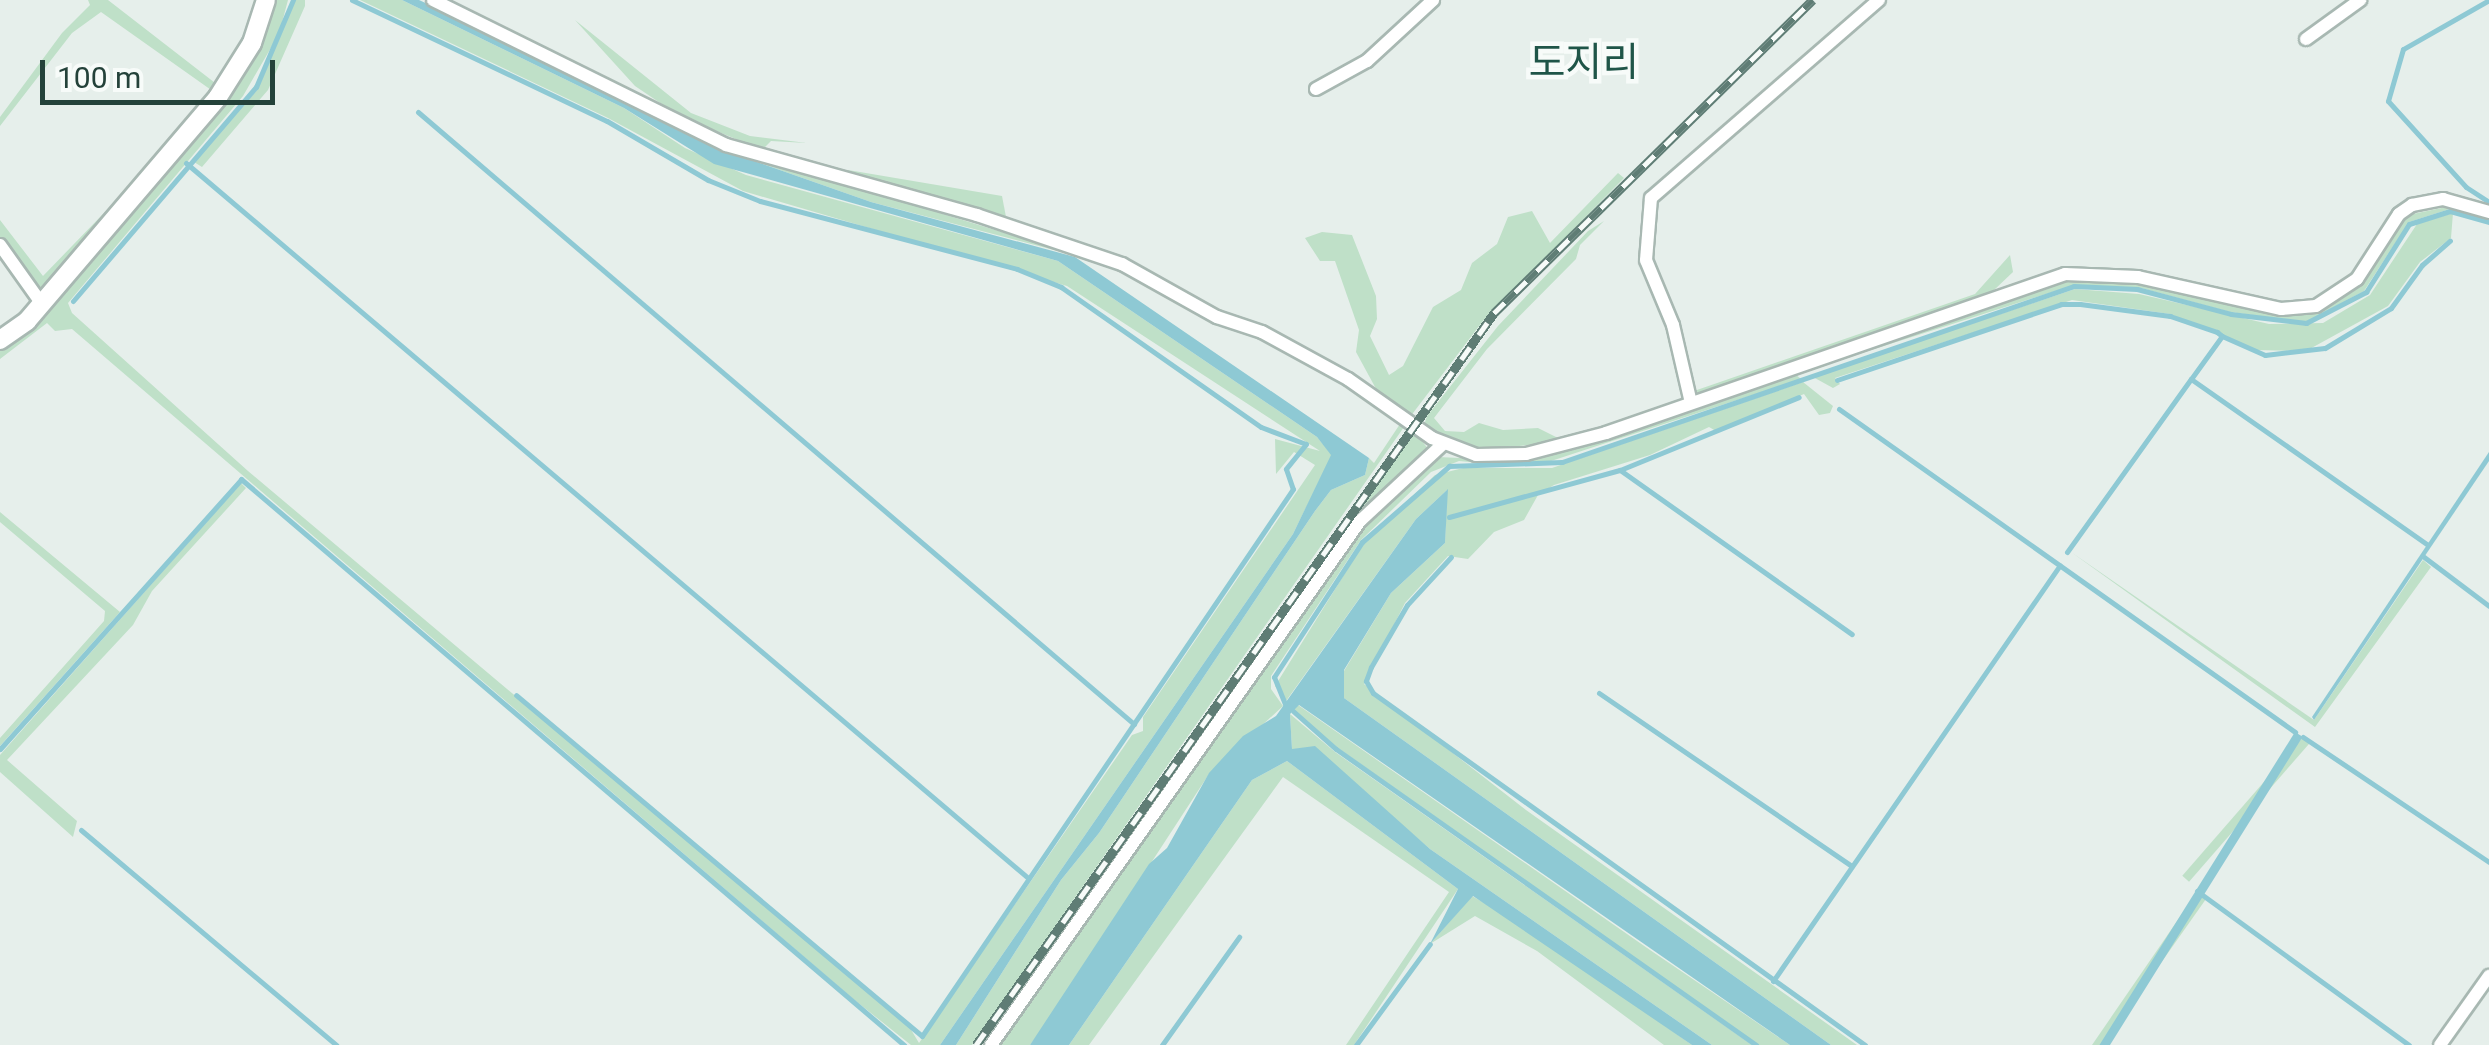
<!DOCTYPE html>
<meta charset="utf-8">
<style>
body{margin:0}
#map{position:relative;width:2489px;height:1045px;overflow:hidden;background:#e6efeb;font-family:Roboto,"Noto Sans KR",sans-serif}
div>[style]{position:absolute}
.green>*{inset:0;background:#bfe0c8;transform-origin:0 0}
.water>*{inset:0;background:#8ec9d4;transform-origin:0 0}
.stream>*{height:5px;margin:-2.5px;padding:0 2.5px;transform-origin:2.5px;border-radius:2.5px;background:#8ec9d4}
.roads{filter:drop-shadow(2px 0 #a8b8b2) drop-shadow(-2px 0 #a8b8b2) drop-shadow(0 2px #a8b8b2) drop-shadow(0 -2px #a8b8b2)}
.street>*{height:12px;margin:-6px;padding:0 6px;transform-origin:6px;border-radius:6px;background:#fff}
.secondary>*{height:18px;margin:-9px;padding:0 9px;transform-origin:9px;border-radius:9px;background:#fff}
.rail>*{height:9px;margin-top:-4.5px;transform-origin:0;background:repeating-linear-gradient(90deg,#f7fbf9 0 15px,#5f7d75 0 30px);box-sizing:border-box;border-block:2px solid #5f7d75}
span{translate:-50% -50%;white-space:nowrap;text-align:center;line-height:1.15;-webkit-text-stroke:9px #f7fbf9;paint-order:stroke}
.quarter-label{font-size:40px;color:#1f5548}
.scale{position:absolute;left:40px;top:60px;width:235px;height:45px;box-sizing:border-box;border:5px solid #24423a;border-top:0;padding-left:12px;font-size:30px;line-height:35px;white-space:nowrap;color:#24423a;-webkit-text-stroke:8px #f7fbf9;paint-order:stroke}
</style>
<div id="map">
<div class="green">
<i style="clip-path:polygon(88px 0,108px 0,219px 86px,214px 92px,101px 12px,72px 33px,0 126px,0 117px,62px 33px,90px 5px)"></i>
<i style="clip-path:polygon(275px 0,288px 0,279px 34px,243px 96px,68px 303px,72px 313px,248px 471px,910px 1028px,919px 1043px,1132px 735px,1143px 731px,1143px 717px,1315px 465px,1294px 452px,1276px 474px,1275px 439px,1320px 451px,1067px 286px,743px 191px,608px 118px,360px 0,402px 0,624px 108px,685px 148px,746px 175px,1058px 261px,1317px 437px,1332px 455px,1293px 534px,940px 1045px,911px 1045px,852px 998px,72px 329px,55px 331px,47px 323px,0 359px,0 346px,237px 85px)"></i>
<i style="clip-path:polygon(295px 0,305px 0,305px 6px,268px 90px,202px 167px,194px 162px,258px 89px)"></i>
<i style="clip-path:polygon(419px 0,627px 94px,715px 144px,1096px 261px,871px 202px,717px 148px,630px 99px)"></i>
<i style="clip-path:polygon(575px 20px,691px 113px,750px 136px,807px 143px,771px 141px,762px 150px,678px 115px,635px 86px)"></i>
<i style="clip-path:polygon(163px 152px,44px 291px,32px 284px,0 238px,0 220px,43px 276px)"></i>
<i style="clip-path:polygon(848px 170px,1002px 196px,1006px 217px,843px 174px)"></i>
<i style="clip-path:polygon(1618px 173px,1624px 178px,1483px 321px,1410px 417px,1381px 398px,1356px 352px,1359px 330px,1335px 261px,1320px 261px,1305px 238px,1322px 232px,1352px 235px,1376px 296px,1377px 319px,1370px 336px,1389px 375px,1403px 366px,1433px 307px,1461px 290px,1472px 263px,1497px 244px,1508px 217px,1532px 211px,1550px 243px)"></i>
<i style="clip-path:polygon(2451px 206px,2489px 220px,2450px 209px,2409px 222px,2364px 291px,2306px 322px,2230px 312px,2141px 288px,2074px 285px,1806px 371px,2053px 280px,2126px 277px,2212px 299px,2324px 307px,2357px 288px,2408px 215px)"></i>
<i style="clip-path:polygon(2453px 213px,2451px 238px,2420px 262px,2388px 306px,2306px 351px,2255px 350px,2170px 314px,2072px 300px,1835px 378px,1840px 384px,1833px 388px,1813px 377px,2075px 289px,2139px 294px,2269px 324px,2323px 323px,2370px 295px,2417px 224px)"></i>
<i style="clip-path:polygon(1604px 221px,1580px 245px,1576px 259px,1487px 349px,1434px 418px,1445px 431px,1464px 432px,1479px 423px,1503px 430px,1538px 428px,1564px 441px,1474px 451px,1445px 443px,1424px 425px,1427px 416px,1498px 326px,1588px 231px)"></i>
<i style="clip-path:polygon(2010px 255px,2013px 272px,1993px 291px,1695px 397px,1694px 391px,1975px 294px)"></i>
<i style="clip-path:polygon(1795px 374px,1801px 379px,1548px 462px,1511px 466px,1459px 461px,1431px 472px,1361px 540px,1271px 676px,1271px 689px,1283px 706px,1209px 774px,1046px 1024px,1030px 1045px,998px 1045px,1358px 534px,1438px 457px,1527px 461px)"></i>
<i style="clip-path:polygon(1803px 382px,1833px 406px,1830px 413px,1819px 415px,1804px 394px,1716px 431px,1709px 427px,1650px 455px,1554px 485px,1538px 495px,1524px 520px,1494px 532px,1468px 559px,1448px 556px,1405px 603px,1364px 684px,1526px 810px,1857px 1045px,1831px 1045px,1344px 698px,1344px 671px,1391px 593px,1445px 543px,1447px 490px,1416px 519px,1286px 701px,1275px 686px,1365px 541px,1435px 475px,1463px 468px,1552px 468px)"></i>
<i style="clip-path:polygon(1400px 424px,1404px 427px,972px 1045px,956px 1045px,1061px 880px,1099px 833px,1315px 511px,1331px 490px,1365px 475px,1369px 458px,1374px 463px)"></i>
<i style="clip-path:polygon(1414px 431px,1429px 450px,1358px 518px,1189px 752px)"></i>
<i style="clip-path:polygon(241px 483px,246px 488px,152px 591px,133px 625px,7px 760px,77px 821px,73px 837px,0 772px,0 755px)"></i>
<i style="clip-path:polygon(0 512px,120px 612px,0 746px,0 738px,104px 621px,105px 611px,0 522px)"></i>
<i style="clip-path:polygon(2071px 552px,2314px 720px,2423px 560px,2431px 567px,2315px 727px)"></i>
<i style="clip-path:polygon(1298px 705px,1650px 950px,1790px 1045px,1758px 1045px,1338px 748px,1293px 710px)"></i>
<i style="clip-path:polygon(1290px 714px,1335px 752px,1752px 1045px,1712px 1045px,1430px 849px,1337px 769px,1292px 749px)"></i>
<i style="left:2303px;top:737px;width:9px;height:184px;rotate:41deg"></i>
<i style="clip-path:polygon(1287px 761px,1458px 889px,1354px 1045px,1346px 1045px,1449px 892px,1283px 777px,1089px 1045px,1069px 1045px,1252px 780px)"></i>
<i style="clip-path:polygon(2195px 895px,2206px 899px,2103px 1045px,2092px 1045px)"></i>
<i style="clip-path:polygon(1472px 896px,1521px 924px,1692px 1045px,1664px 1045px,1537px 951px,1475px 916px,1430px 944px)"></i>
</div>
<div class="water">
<i style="clip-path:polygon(402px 0,419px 0,490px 33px,717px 148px,871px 202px,1075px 257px,1369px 458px,1365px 475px,1331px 490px,1315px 511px,1099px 833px,1061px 880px,956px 1045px,940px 1045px,1293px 534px,1331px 455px,1317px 437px,1058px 261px,714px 164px,624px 108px)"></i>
<i style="clip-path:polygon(2489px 452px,2489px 461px,2314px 720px,2312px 717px)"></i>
<i style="clip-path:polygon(1448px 489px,1445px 543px,1391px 593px,1344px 670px,1344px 698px,1831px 1045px,1790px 1045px,1299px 705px,1290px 714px,1292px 749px,1315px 746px,1430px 849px,1712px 1045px,1692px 1045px,1473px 896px,1430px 944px,1458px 889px,1287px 761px,1252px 780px,1069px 1045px,1030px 1045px,1149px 864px,1167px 848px,1209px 773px,1243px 736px,1276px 716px,1416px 519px)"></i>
<i style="left:2295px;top:732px;width:9px;height:379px;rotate:32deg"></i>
</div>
<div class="stream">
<i style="left:352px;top:0;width:282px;rotate:25.4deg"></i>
<i style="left:607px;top:121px;width:117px;rotate:30.3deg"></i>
<i style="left:708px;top:180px;width:56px;rotate:22deg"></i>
<i style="left:760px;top:201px;width:266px;rotate:14.8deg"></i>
<i style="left:1017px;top:269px;width:48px;rotate:22.2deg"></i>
<i style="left:1061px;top:287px;width:244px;rotate:35deg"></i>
<i style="left:1261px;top:427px;width:48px;rotate:20.7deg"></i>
<i style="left:1306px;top:444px;width:32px;rotate:129deg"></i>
<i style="left:1286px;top:469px;width:21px;rotate:71deg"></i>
<i style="left:1293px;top:489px;width:661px;rotate:124.15deg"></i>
<i style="left:922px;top:1036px;width:530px;rotate:-139.97deg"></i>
<i style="left:2489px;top:0;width:99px;rotate:150.3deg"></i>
<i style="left:2403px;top:49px;width:54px;rotate:106.1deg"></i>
<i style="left:2388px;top:101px;width:116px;rotate:47.8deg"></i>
<i style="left:2466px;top:187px;width:27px;rotate:33deg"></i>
<i style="left:418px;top:112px;width:942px;rotate:40.52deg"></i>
<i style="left:186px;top:163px;width:1103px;rotate:40.33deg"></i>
<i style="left:73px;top:301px;width:282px;rotate:-49.5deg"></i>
<i style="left:256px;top:87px;width:95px;rotate:-67deg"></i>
<i style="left:2222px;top:336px;width:47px;rotate:23.8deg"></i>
<i style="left:2265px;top:355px;width:60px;rotate:-6.7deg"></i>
<i style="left:2325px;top:348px;width:77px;rotate:-31.2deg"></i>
<i style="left:2391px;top:308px;width:53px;rotate:-54.2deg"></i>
<i style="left:2422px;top:265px;width:37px;rotate:-41deg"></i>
<i style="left:1837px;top:380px;width:237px;rotate:-18.7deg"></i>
<i style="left:2061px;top:304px;width:19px"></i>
<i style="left:2080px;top:304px;width:91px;rotate:7.6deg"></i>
<i style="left:2170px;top:316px;width:50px;rotate:18.8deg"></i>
<i style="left:2217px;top:332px;width:6px;rotate:39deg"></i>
<i style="left:2222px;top:336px;width:53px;rotate:125.8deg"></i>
<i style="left:1839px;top:409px;width:559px;rotate:35.31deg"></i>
<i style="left:1620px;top:470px;width:284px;rotate:35.3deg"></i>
<i style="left:1449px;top:517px;width:177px;rotate:-15.4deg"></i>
<i style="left:1620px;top:470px;width:193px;rotate:-22.2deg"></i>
<i style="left:2067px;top:552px;width:213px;rotate:-54.4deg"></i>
<i style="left:2191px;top:379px;width:288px;rotate:35deg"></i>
<i style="left:1451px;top:557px;width:65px;rotate:132.5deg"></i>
<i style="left:1407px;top:605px;width:72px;rotate:120.1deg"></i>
<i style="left:1371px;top:667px;width:15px;rotate:110deg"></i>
<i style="left:1366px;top:681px;width:14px;rotate:60deg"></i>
<i style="left:1373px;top:693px;width:605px;rotate:35.58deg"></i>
<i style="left:2424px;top:557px;width:81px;rotate:37deg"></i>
<i style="left:1599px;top:693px;width:306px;rotate:34.4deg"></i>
<i style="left:1285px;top:704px;width:29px;rotate:-112deg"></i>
<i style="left:1274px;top:677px;width:161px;rotate:-56.9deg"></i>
<i style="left:1362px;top:542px;width:116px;rotate:-41.1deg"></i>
<i style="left:1449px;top:466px;width:113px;rotate:-2deg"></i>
<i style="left:1562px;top:462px;width:541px;rotate:-18.97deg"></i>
<i style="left:2074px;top:286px;width:63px;rotate:2.7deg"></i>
<i style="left:2137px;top:289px;width:97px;rotate:14.9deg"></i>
<i style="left:2231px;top:314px;width:76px;rotate:6.8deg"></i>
<i style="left:2306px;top:323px;width:68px;rotate:-27.3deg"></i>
<i style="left:2366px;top:292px;width:80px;rotate:-57.7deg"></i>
<i style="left:2409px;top:224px;width:43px;rotate:-17.6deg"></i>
<i style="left:2450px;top:211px;width:41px;rotate:15.8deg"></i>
<i style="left:1293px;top:711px;width:57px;rotate:41.5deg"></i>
<i style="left:1336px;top:749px;width:514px;rotate:35.17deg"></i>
<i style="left:2303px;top:737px;width:224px;rotate:33.9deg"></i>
<i style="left:0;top:749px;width:362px;rotate:-48.2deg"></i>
<i style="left:241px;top:479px;width:872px;rotate:40.49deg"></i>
<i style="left:81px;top:830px;width:334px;rotate:40.1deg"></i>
<i style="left:2197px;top:891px;width:262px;rotate:36deg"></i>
<i style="left:1773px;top:981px;width:505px;rotate:-55.4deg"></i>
<i style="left:1162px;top:1045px;width:133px;rotate:-54.5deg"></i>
<i style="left:1356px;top:1045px;width:125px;rotate:-53.8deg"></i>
</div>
<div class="roads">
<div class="street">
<i style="left:433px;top:0;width:327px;rotate:26.3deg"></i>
<i style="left:726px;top:145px;width:261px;rotate:15.6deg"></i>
<i style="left:977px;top:215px;width:153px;rotate:18.7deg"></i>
<i style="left:1122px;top:264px;width:109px;rotate:29.2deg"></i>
<i style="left:1217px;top:317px;width:47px;rotate:18.4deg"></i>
<i style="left:1262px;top:332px;width:98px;rotate:28.7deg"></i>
<i style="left:1348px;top:379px;width:103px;rotate:35.1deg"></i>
<i style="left:1432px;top:438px;width:47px;rotate:21.1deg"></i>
<i style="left:1476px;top:455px;width:50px;rotate:-1.1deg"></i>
<i style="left:1526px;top:454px;width:83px;rotate:-14.7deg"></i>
<i style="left:1606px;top:433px;width:486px;rotate:-19.1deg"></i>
<i style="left:2065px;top:274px;width:73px;rotate:2.4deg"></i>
<i style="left:2138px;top:277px;width:147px;rotate:12.6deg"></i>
<i style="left:2281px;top:309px;width:35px;rotate:-5deg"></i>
<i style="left:2316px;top:306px;width:49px;rotate:-33.4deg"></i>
<i style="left:2357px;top:279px;width:77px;rotate:-57.1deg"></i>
<i style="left:2399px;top:214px;width:16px;rotate:-35deg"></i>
<i style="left:2412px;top:205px;width:32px;rotate:-11deg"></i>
<i style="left:2443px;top:199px;width:48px;rotate:15.8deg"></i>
<i style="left:2306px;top:39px;width:67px;rotate:-35.8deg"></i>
<i style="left:1316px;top:89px;width:58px;rotate:-28.8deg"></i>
<i style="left:1367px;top:61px;width:90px;rotate:-42.7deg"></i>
<i style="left:0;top:245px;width:72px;rotate:54.6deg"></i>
<i style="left:1691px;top:403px;width:80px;rotate:-103deg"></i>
<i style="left:1673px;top:325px;width:70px;rotate:-112.6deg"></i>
<i style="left:1646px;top:260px;width:62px;rotate:-85.4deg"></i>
<i style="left:1651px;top:198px;width:302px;rotate:-41deg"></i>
<i style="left:991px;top:1045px;width:641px;rotate:-54.85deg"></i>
<i style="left:1360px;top:521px;width:113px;rotate:-42.9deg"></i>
<i style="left:2440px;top:1045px;width:85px;rotate:-54.6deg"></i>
</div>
<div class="secondary">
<i style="left:0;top:340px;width:33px;rotate:-35deg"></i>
<i style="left:27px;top:321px;width:294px;rotate:-49.5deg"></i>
<i style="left:218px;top:97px;width:64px;rotate:-57.8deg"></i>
<i style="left:252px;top:43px;width:45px;rotate:-72deg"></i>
</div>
</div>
<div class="rail">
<i style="left:976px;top:1045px;width:897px;rotate:-54.71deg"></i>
<i style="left:1494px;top:313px;width:447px;rotate:-44.5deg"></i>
</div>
<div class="quarter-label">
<span style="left:1584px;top:63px">도지리</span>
</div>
<div class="scale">100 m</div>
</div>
